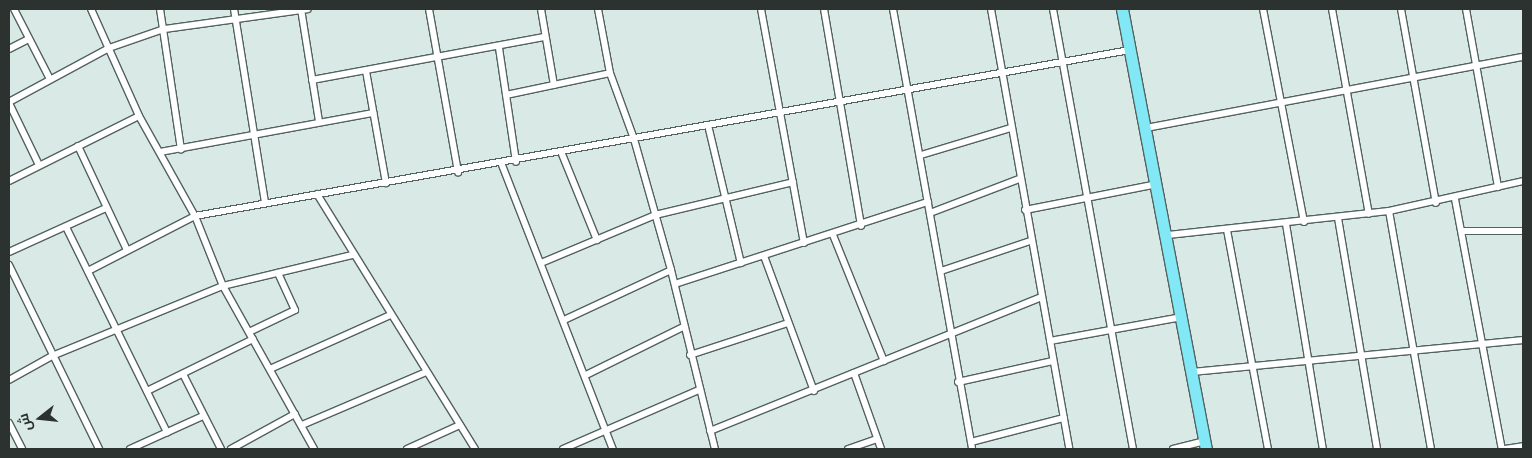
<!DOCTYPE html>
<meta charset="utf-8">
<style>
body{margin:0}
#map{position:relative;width:1532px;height:458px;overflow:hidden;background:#d9eae6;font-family:"Varela Round",Cairo,sans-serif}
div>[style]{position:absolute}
.roads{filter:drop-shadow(1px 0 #52625e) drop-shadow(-1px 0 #52625e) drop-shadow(0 1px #52625e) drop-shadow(0 -1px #52625e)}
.street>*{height:6px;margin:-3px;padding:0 3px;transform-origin:3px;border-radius:3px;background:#fff}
.highway>*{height:11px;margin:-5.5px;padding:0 5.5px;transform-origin:5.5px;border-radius:5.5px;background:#83e8f5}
span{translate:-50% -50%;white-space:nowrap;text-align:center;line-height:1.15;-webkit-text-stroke:5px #d9eae6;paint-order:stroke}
.frame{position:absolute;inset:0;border:10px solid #2b3230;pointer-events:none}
.north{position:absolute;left:15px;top:393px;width:50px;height:50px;-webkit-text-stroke:4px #d9eae6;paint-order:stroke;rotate:254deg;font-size:14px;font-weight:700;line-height:20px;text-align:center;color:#2b3230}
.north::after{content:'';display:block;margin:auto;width:18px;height:22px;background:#2b3230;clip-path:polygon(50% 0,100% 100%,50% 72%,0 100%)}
</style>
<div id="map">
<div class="roads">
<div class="street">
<i style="left:14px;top:9px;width:79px;rotate:62.8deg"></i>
<i style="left:91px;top:9px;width:117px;rotate:65.8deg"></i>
<i style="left:139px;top:116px;width:115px;rotate:60.8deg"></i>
<i style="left:195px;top:216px;width:75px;rotate:68.2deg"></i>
<i style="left:223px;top:286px;width:187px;rotate:60.8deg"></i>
<i style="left:160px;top:9px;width:142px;rotate:81.5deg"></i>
<i style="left:234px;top:9px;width:196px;rotate:80.9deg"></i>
<i style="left:301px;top:9px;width:114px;rotate:80.9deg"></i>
<i style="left:429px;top:9px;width:166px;rotate:79.9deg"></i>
<i style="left:541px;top:9px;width:77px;rotate:80.3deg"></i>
<i style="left:598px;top:9px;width:65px;rotate:79.4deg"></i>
<i style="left:610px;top:73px;width:70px;rotate:70deg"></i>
<i style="left:634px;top:139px;width:136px;rotate:74.2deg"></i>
<i style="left:671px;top:270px;width:184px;rotate:76.2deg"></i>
<i style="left:761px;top:9px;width:238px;rotate:79.6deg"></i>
<i style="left:824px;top:9px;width:220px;rotate:80.3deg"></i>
<i style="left:893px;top:9px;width:447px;rotate:79.8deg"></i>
<i style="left:991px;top:9px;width:447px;rotate:79.9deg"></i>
<i style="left:1053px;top:9px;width:447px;rotate:79.7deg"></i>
<i style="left:1263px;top:9px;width:217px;rotate:79.1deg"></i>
<i style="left:1332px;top:9px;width:208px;rotate:79.8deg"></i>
<i style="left:1401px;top:9px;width:197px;rotate:79.8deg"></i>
<i style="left:1466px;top:9px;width:181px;rotate:79.8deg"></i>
<i style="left:499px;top:48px;width:115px;rotate:81.5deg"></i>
<i style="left:9px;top:49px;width:22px;rotate:-27deg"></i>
<i style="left:366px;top:71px;width:114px;rotate:79.9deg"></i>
<i style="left:312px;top:80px;width:236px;rotate:-10.5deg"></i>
<i style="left:506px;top:95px;width:106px;rotate:-11.9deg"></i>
<i style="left:9px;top:102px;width:114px;rotate:-28.4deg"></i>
<i style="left:109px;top:48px;width:58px;rotate:-19.1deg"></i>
<i style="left:164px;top:29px;width:145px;rotate:-7.9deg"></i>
<i style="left:9px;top:103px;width:69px;rotate:64.2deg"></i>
<i style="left:708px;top:125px;width:142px;rotate:76.6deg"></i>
<i style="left:1146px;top:128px;width:384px;rotate:-10.7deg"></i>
<i style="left:78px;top:146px;width:115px;rotate:64.8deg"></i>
<i style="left:160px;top:152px;width:217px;rotate:-10.4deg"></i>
<i style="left:562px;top:154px;width:93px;rotate:67.9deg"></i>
<i style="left:921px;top:155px;width:94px;rotate:-16.7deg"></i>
<i style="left:502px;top:165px;width:305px;rotate:68.7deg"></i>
<i style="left:9px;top:181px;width:145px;rotate:-26.6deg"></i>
<i style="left:317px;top:194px;width:300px;rotate:58.2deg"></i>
<i style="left:1455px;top:199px;width:254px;rotate:79.4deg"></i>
<i style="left:1025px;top:210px;width:135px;rotate:-11.1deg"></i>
<i style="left:1389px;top:211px;width:242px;rotate:80deg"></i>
<i style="left:930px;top:213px;width:95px;rotate:-20.9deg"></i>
<i style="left:1338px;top:218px;width:234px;rotate:80.4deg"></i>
<i style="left:1286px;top:224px;width:228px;rotate:80.7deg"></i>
<i style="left:66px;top:227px;width:229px;rotate:63.8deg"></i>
<i style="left:1227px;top:230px;width:223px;rotate:79.4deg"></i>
<i style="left:1462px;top:231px;width:61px"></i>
<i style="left:833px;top:235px;width:136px;rotate:68deg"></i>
<i style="left:1168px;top:235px;width:222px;rotate:-6.2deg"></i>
<i style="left:1389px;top:211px;width:137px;rotate:-12.6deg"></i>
<i style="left:9px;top:252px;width:107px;rotate:-24.4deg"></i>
<i style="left:764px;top:256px;width:144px;rotate:69.7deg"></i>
<i style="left:541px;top:263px;width:124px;rotate:-22.8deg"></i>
<i style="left:655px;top:215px;width:142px;rotate:-13.4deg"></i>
<i style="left:9px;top:265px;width:205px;rotate:63.9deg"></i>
<i style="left:88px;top:271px;width:120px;rotate:-27.2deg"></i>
<i style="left:195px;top:216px;width:950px;rotate:-10.07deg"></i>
<i style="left:941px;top:271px;width:94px;rotate:-18.6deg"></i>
<i style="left:675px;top:284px;width:266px;rotate:-18deg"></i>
<i style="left:564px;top:320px;width:118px;rotate:-25deg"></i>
<i style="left:249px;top:332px;width:51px;rotate:-25.6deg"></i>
<i style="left:295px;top:310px;width:41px;rotate:-114.7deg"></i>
<i style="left:1050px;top:341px;width:134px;rotate:-10.3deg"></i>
<i style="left:690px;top:355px;width:103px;rotate:-18.1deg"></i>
<i style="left:270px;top:369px;width:132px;rotate:-24.2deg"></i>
<i style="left:1192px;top:372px;width:333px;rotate:-5.5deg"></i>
<i style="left:854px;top:373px;width:81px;rotate:70.4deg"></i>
<i style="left:183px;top:374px;width:84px;rotate:63.1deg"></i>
<i style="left:586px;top:375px;width:108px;rotate:-26.3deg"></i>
<i style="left:9px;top:380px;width:49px;rotate:-29.2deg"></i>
<i style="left:52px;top:356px;width:185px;rotate:-22.3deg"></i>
<i style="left:223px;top:286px;width:133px;rotate:-13.5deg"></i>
<i style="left:958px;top:382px;width:97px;rotate:-12.5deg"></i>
<i style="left:147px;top:391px;width:118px;rotate:-26.1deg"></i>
<i style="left:9px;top:423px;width:29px;rotate:63deg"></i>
<i style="left:302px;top:425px;width:135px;rotate:-23.1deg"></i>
<i style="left:710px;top:431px;width:358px;rotate:-22deg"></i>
<i style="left:971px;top:442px;width:96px;rotate:-14.5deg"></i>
<i style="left:130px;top:449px;width:80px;rotate:-24.3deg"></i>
<i style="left:231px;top:449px;width:73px;rotate:-28.7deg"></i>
<i style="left:407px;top:449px;width:58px;rotate:-24.4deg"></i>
<i style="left:563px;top:449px;width:148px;rotate:-23.5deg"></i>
<i style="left:848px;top:449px;width:31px;rotate:-19deg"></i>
<i style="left:1173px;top:449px;width:32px;rotate:-14deg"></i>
<i style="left:1505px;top:449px;width:18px;rotate:-9deg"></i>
</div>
<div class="highway">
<i style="left:1122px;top:9px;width:448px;rotate:79.2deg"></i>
</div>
</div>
<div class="frame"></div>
<div class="north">ش</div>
</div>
